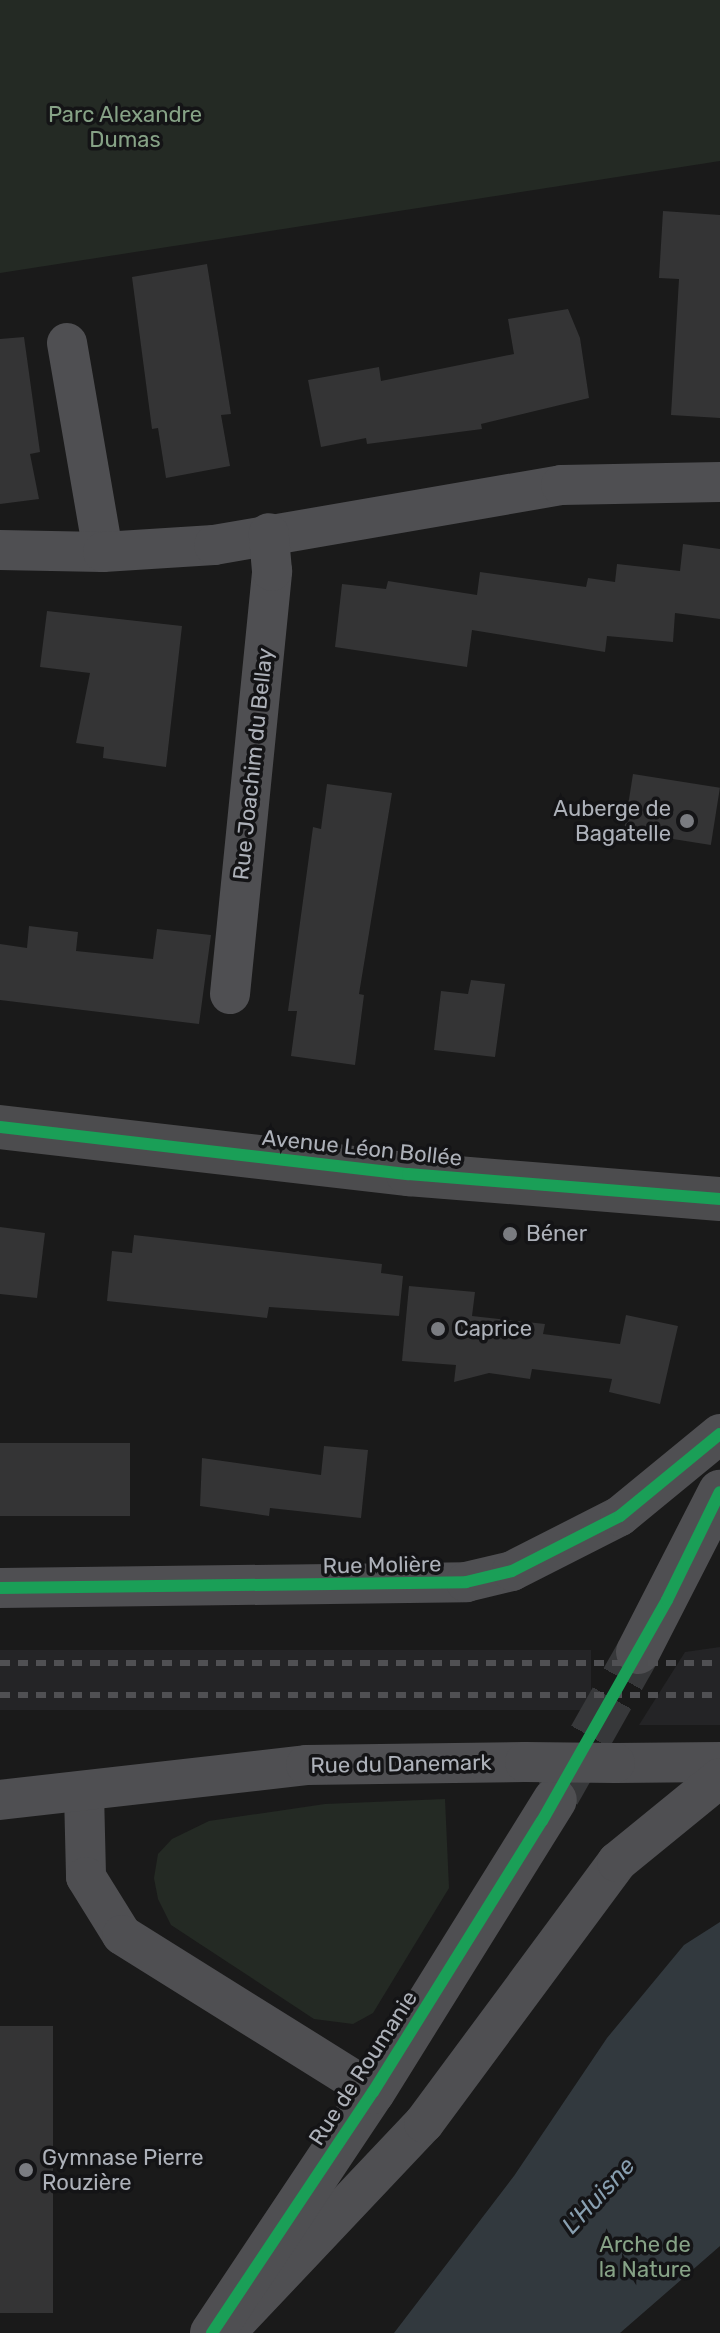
<!DOCTYPE html>
<meta charset="utf-8">
<style>
body{margin:0}
#map{position:relative;width:720px;height:2333px;overflow:hidden;background:#1a1a1a;font-family:Rubik,sans-serif}
div>[style]{position:absolute}
.built>*{inset:0;background:#242426;transform-origin:0 0}
.green>*{inset:0;background:#242a24}
.water>*{inset:0;background:#32393e}
.building>*{inset:0;background:#343435;transform-origin:0 0}
.tertiary-tunnel>*{height:44px;margin-top:-22px;transform-origin:0;background:repeating-linear-gradient(90deg,#37383a 0 44px,transparent 0 66px)}
.minor>*{height:40px;margin:-20px;padding:0 20px;transform-origin:20px;border-radius:20px;background:#4f4f52}
.tertiary>*{height:44px;margin:-22px;padding:0 22px;transform-origin:22px;border-radius:22px;background:#4f4f52}
.primary>*{height:44px;margin:-22px;padding:0 22px;transform-origin:22px;border-radius:22px;background:#4c4c4e}
.rail>*{height:6px;margin-top:-3px;transform-origin:0;background:repeating-linear-gradient(90deg,#505053 0 10px,transparent 0 18px)}
.minor-bridge>*{height:40px;margin:-20px;padding:0 20px;transform-origin:20px;border-radius:20px;background:#4f4f52}
.cycleway>*{height:12px;margin:-6px;padding:0 6px;transform-origin:6px;border-radius:6px;background:#1a9f57}
.dots>*{width:22px;height:22px;translate:-50% -50%;box-sizing:border-box;border:4px solid #141416;border-radius:50%}
span{translate:-50% -50%;white-space:nowrap;text-align:center;line-height:1.15;-webkit-text-stroke:7px #141416;paint-order:stroke}
.park-label{font-size:22px;color:#86a286}
.street-label{font-size:22px;color:#adb1b9}
.poi-label{font-size:22px;color:#adb1b9}
.right{translate:-100% -50%;text-align:right}
.left{translate:0 -50%;text-align:left}
.water-label{font-size:24px;color:#889fb0;font-style:italic}
</style>
<div id="map">
<div class="built">
<i style="clip-path:polygon(720px 1647px,720px 1725px,639px 1725px,685px 1652px)"></i>
<i style="left:0;top:1650px;width:591px;height:60px"></i>
</div>
<div class="green">
<i style="clip-path:polygon(0 0,720px 0,720px 161px,0 273px)"></i>
<i style="clip-path:polygon(445px 1799px,449px 1888px,373px 2013px,353px 2024px,314px 2019px,171px 1925px,158px 1899px,154px 1878px,158px 1854px,172px 1839px,209px 1821px,325px 1804px)"></i>
</div>
<div class="water">
<i style="clip-path:polygon(720px 1922px,720px 2246px,620px 2333px,394px 2333px,514px 2176px,607px 2038px,684px 1945px)"></i>
</div>
<div class="building">
<i style="clip-path:polygon(663px 211px,720px 215px,720px 418px,671px 415px,679px 279px,659px 278px)"></i>
<i style="clip-path:polygon(207px 264px,231px 414px,221px 415px,230px 466px,166px 478px,158px 428px,152px 429px,132px 277px)"></i>
<i style="clip-path:polygon(568px 309px,580px 338px,589px 398px,481px 424px,482px 429px,367px 444px,366px 438px,321px 447px,308px 380px,379px 367px,381px 381px,514px 354px,508px 319px)"></i>
<i style="clip-path:polygon(24px 337px,40px 452px,30px 454px,39px 499px,0 504px,0 339px)"></i>
<i style="clip-path:polygon(683px 544px,720px 549px,720px 619px,675px 613px,673px 642px,607px 636px,605px 652px,472px 630px,467px 667px,335px 647px,342px 584px,386px 589px,388px 581px,477px 595px,480px 572px,586px 587px,588px 578px,615px 582px,617px 564px,680px 571px)"></i>
<i style="clip-path:polygon(47px 611px,182px 626px,166px 767px,103px 758px,104px 747px,76px 743px,90px 673px,40px 667px)"></i>
<i style="left:633px;top:774px;width:88px;height:58px;rotate:9deg"></i>
<i style="clip-path:polygon(327px 784px,392px 793px,359px 994px,364px 995px,355px 1065px,291px 1056px,297px 1011px,288px 1011px,313px 827px,321px 829px)"></i>
<i style="clip-path:polygon(29px 926px,78px 932px,76px 951px,153px 959px,157px 929px,211px 935px,199px 1024px,0 1000px,0 944px,27px 948px)"></i>
<i style="clip-path:polygon(471px 980px,505px 984px,495px 1057px,434px 1050px,441px 991px,468px 994px)"></i>
<i style="clip-path:polygon(0 1227px,45px 1233px,37px 1298px,0 1294px)"></i>
<i style="clip-path:polygon(134px 1235px,382px 1264px,381px 1273px,403px 1276px,399px 1316px,269px 1307px,267px 1318px,107px 1301px,112px 1251px,132px 1253px)"></i>
<i style="clip-path:polygon(409px 1286px,475px 1292px,472px 1316px,545px 1324px,543px 1334px,620px 1344px,626px 1315px,678px 1326px,660px 1404px,609px 1392px,612px 1379px,532px 1369px,530px 1379px,489px 1373px,454px 1382px,456px 1365px,402px 1361px)"></i>
<i style="left:0;top:1443px;width:130px;height:73px"></i>
<i style="clip-path:polygon(324px 1446px,368px 1450px,361px 1518px,270px 1508px,269px 1516px,200px 1506px,202px 1458px,321px 1475px)"></i>
<i style="left:0;top:2026px;width:53px;height:287px"></i>
</div>
<div class="tertiary-tunnel">
<i style="left:558px;top:1794px;width:163px;rotate:-60.6deg"></i>
</div>
<div class="minor">
<i style="left:67px;top:343px;width:212px;rotate:80.2deg"></i>
<i style="left:0;top:550px;width:103px;rotate:1.1deg"></i>
<i style="left:103px;top:552px;width:111px;rotate:-3.6deg"></i>
<i style="left:214px;top:545px;width:352px;rotate:-9.8deg"></i>
<i style="left:561px;top:485px;width:159px;rotate:-1.1deg"></i>
<i style="left:230px;top:994px;width:425px;rotate:-84.3deg"></i>
<i style="left:272px;top:571px;width:38px;rotate:-95deg"></i>
<i style="left:0;top:1588px;width:466px;rotate:-0.7deg"></i>
<i style="left:466px;top:1582px;width:47px;rotate:-13.4deg"></i>
<i style="left:512px;top:1571px;width:121px;rotate:-27deg"></i>
<i style="left:620px;top:1516px;width:129px;rotate:-39.4deg"></i>
<i style="left:615px;top:1763px;width:105px;rotate:-0.5deg"></i>
<i style="left:84px;top:1793px;width:84px;rotate:88.6deg"></i>
<i style="left:86px;top:1877px;width:68px;rotate:58.2deg"></i>
<i style="left:122px;top:1935px;width:296px;rotate:32deg"></i>
<i style="left:0;top:1800px;width:308px;rotate:-6.5deg"></i>
<i style="left:306px;top:1765px;width:219px;rotate:-0.8deg"></i>
<i style="left:231px;top:2327px;width:281px;rotate:-46.6deg"></i>
<i style="left:424px;top:2123px;width:325px;rotate:-53.5deg"></i>
<i style="left:617px;top:1862px;width:133px;rotate:-39.2deg"></i>
</div>
<div class="tertiary">
<i style="left:638px;top:1652px;width:180px;rotate:-62.9deg"></i>
<i style="left:212px;top:2333px;width:290px;rotate:-56.3deg"></i>
<i style="left:373px;top:2092px;width:344px;rotate:-58.1deg"></i>
</div>
<div class="primary">
<i style="left:0;top:1127px;width:411px;rotate:6.6deg"></i>
<i style="left:408px;top:1174px;width:313px;rotate:4.6deg"></i>
</div>
<div class="rail">
<i style="left:0;top:1663px;width:720px"></i>
<i style="left:0;top:1695px;width:720px"></i>
</div>
<div class="minor-bridge">
<i style="left:525px;top:1762px;width:90px;rotate:0.6deg"></i>
</div>
<div class="cycleway">
<i style="left:0;top:1127px;width:411px;rotate:6.6deg"></i>
<i style="left:408px;top:1174px;width:313px;rotate:4.6deg"></i>
<i style="left:0;top:1588px;width:466px;rotate:-0.7deg"></i>
<i style="left:466px;top:1582px;width:47px;rotate:-13.4deg"></i>
<i style="left:512px;top:1571px;width:121px;rotate:-27deg"></i>
<i style="left:620px;top:1516px;width:129px;rotate:-39.4deg"></i>
<i style="left:212px;top:2333px;width:290px;rotate:-56.3deg"></i>
<i style="left:373px;top:2092px;width:319px;rotate:-58.1deg"></i>
<i style="left:542px;top:1821px;width:254px;rotate:-60.5deg"></i>
<i style="left:667px;top:1600px;width:120px;rotate:-63.9deg"></i>
</div>
<div class="dots">
<i style="left:687px;top:821px;background:#7a7c81"></i>
<i style="left:510px;top:1234px;background:#7a7c81"></i>
<i style="left:438px;top:1329px;background:#7a7c81"></i>
<i style="left:26px;top:2170px;background:#7a7c81"></i>
</div>
<div class="park-label">
<span style="left:125px;top:127px">Parc Alexandre<br>Dumas</span>
<span style="left:645px;top:2257px">Arche de<br>la Nature</span>
</div>
<div class="street-label">
<span style="left:253px;top:764px;rotate:-84deg">Rue Joachim du Bellay</span>
<span style="left:362px;top:1148px;rotate:6deg">Avenue Léon Bollée</span>
<span style="left:382px;top:1565px;rotate:-1deg">Rue Molière</span>
<span style="left:401px;top:1764px;rotate:-1deg">Rue du Danemark</span>
<span style="left:363px;top:2068px;rotate:-57deg">Rue de Roumanie</span>
</div>
<div class="poi-label">
<span class="right" style="left:671px;top:821px">Auberge de<br>Bagatelle</span>
<span class="left" style="left:526px;top:1234px">Béner</span>
<span class="left" style="left:454px;top:1329px">Caprice</span>
<span class="left" style="left:42px;top:2170px">Gymnase Pierre<br>Rouzière</span>
</div>
<div class="water-label">
<span style="left:599px;top:2196px;rotate:-47deg">L'Huisne</span>
</div>
</div>
